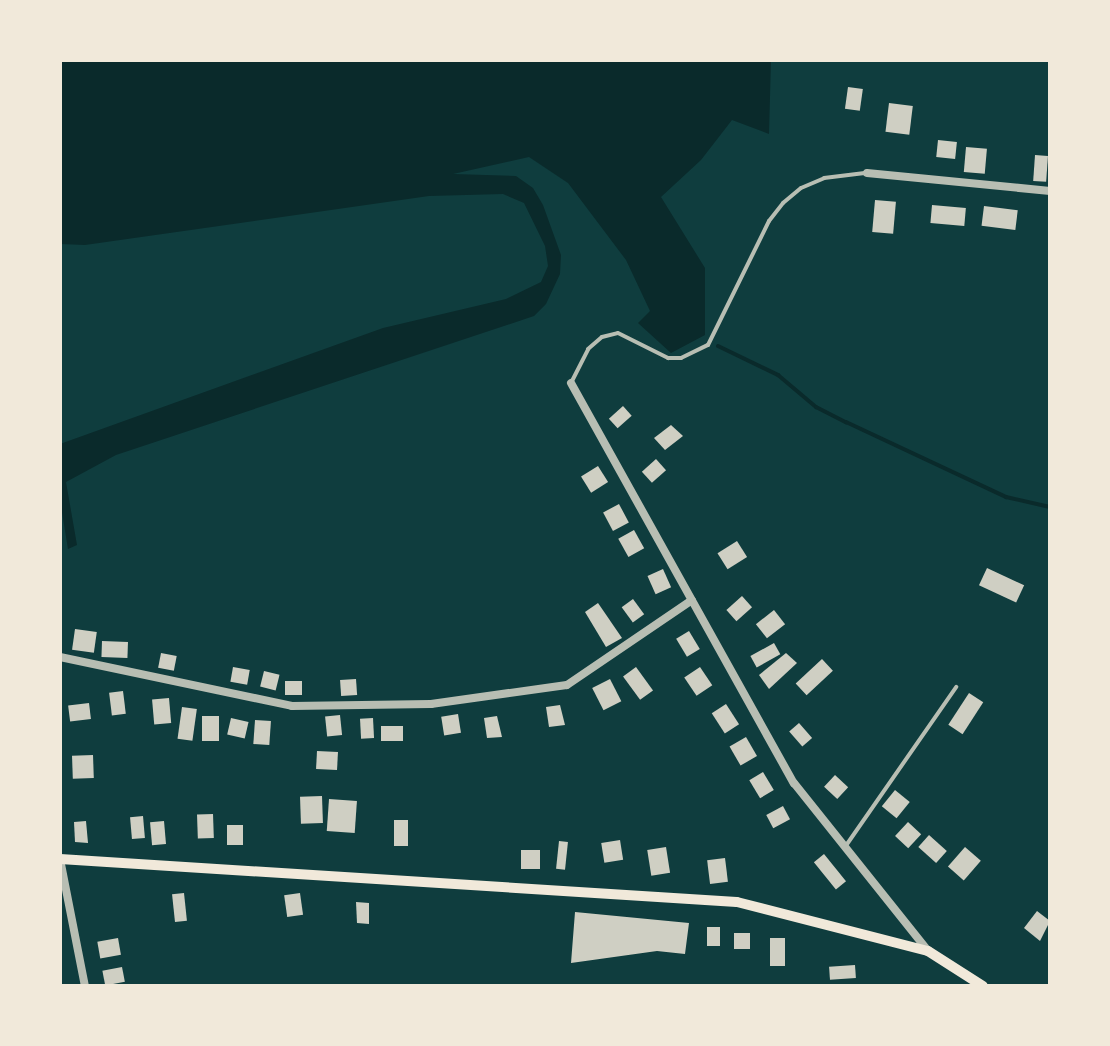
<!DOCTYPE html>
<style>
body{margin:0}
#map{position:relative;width:1110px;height:1046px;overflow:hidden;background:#0f3d3e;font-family:Commissioner,sans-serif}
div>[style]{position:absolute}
.water>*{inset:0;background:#0a2a2b}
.stream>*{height:4px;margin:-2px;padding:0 2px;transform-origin:2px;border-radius:2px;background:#0a2a2b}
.building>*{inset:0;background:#cfcfc3;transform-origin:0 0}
.service>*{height:4px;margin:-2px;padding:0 2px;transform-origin:2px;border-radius:2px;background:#b8beb3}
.minor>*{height:8px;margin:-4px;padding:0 4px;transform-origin:4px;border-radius:4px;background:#b8beb3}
.secondary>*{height:10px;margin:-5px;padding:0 5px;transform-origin:5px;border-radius:5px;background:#f1e9da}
span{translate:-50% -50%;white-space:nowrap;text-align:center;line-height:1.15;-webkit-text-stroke:8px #f1e9da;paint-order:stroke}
.frame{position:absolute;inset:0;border:62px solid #f1e9da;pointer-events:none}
</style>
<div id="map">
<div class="water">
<i style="clip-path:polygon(60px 60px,771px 60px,769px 134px,732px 120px,701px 160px,661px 197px,705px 268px,705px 335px,671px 353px,638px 323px,650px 311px,626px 260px,568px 183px,529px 157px,453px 174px,516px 176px,533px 188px,543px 205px,561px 255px,560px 274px,546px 304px,534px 316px,116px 455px,66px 482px,77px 545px,68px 549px,60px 500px,60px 444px,383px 328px,506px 299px,541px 282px,548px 266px,545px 246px,524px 203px,503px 194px,429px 196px,85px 245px,60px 244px)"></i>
</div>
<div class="stream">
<i style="left:718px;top:346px;width:67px;rotate:25.8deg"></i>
<i style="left:778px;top:375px;width:50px;rotate:40.1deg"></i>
<i style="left:816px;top:407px;width:34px;rotate:27deg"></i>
<i style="left:846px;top:422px;width:177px;rotate:25.1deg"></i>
<i style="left:1006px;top:497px;width:45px;rotate:12.8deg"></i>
</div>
<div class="building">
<i style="left:848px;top:87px;width:15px;height:22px;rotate:8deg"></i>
<i style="left:889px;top:103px;width:24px;height:29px;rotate:7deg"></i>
<i style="left:938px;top:140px;width:19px;height:17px;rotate:6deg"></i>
<i style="left:966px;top:147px;width:21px;height:25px;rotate:5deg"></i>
<i style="left:1035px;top:155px;width:13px;height:26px;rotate:4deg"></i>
<i style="left:875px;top:200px;width:21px;height:32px;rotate:5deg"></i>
<i style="left:932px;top:205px;width:34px;height:18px;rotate:5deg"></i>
<i style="left:984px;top:206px;width:34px;height:20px;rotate:7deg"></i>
<i style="left:623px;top:406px;width:13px;height:19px;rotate:48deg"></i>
<i style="clip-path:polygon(671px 425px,683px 436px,665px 450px,654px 438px)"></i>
<i style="left:656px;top:459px;width:15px;height:19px;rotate:48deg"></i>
<i style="left:598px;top:466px;width:19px;height:20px;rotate:58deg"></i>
<i style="left:619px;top:504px;width:21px;height:18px;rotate:62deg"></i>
<i style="left:634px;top:530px;width:21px;height:18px;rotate:61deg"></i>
<i style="left:737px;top:541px;width:19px;height:23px;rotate:58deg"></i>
<i style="left:987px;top:568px;width:41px;height:19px;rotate:25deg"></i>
<i style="left:663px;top:569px;width:20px;height:17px;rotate:66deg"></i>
<i style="left:742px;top:596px;width:15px;height:21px;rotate:48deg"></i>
<i style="left:633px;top:599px;width:19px;height:14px;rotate:54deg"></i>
<i style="clip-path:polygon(598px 603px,622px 638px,606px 647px,585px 612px)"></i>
<i style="left:774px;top:610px;width:18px;height:23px;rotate:52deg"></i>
<i style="left:75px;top:629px;width:22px;height:21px;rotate:8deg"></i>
<i style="left:689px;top:631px;width:21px;height:15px;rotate:59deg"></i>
<i style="left:102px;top:641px;width:26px;height:16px;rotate:2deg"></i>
<i style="left:774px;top:643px;width:13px;height:27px;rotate:61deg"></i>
<i style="left:161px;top:653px;width:16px;height:15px;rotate:11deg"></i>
<i style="clip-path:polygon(786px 653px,797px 663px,769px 689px,759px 675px)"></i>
<i style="left:822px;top:659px;width:16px;height:36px;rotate:47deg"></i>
<i style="left:233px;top:667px;width:17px;height:15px;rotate:10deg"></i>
<i style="left:636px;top:667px;width:29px;height:16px;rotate:54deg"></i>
<i style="left:700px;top:667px;width:22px;height:19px;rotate:56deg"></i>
<i style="left:264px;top:671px;width:16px;height:16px;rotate:14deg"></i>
<i style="left:356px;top:679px;width:16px;height:16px;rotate:86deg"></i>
<i style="left:610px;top:679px;width:25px;height:20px;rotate:63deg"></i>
<i style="left:285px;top:681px;width:17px;height:14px"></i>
<i style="left:123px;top:691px;width:23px;height:14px;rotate:83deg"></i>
<i style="left:969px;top:693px;width:17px;height:38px;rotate:33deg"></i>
<i style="left:169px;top:698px;width:25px;height:17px;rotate:85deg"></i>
<i style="left:89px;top:703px;width:16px;height:21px;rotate:83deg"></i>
<i style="left:726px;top:704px;width:24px;height:17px;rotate:57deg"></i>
<i style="clip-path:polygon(560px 705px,565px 725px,549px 727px,546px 707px)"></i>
<i style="left:182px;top:707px;width:15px;height:32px;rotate:8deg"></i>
<i style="left:458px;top:714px;width:19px;height:17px;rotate:81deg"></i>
<i style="left:340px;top:715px;width:20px;height:15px;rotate:84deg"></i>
<i style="left:202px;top:716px;width:17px;height:25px"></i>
<i style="clip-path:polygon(497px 716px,502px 737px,487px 738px,484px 718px)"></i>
<i style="left:231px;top:718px;width:18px;height:17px;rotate:13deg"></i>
<i style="left:373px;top:718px;width:20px;height:13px;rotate:87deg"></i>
<i style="left:255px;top:720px;width:16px;height:24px;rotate:4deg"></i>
<i style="left:799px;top:723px;width:20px;height:13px;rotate:49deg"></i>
<i style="left:381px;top:726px;width:22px;height:15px"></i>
<i style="left:746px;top:737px;width:22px;height:19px;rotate:60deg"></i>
<i style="left:317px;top:751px;width:21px;height:18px;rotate:3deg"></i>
<i style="left:93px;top:755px;width:23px;height:21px;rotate:88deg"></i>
<i style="left:763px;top:772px;width:21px;height:16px;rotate:59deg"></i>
<i style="left:835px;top:775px;width:18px;height:16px;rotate:43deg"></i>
<i style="left:895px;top:790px;width:19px;height:21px;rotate:39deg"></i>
<i style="left:322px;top:796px;width:27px;height:22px;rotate:88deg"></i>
<i style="left:329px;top:799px;width:28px;height:32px;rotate:4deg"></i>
<i style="left:783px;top:806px;width:15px;height:19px;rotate:62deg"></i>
<i style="left:213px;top:814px;width:24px;height:16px;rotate:88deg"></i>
<i style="left:143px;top:816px;width:22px;height:13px;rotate:85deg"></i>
<i style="left:394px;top:820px;width:14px;height:26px"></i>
<i style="clip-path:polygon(86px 821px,88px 843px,75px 842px,74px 822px)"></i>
<i style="left:164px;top:821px;width:23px;height:14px;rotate:85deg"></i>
<i style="left:908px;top:822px;width:18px;height:19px;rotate:43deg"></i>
<i style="left:227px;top:825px;width:16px;height:20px"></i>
<i style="left:929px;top:835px;width:24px;height:16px;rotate:42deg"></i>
<i style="left:620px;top:840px;width:20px;height:19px;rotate:81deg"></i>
<i style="left:559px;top:841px;width:9px;height:28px;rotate:6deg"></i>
<i style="left:666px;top:847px;width:26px;height:19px;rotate:81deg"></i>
<i style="left:965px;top:847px;width:21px;height:26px;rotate:41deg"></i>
<i style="left:521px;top:850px;width:19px;height:19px"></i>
<i style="left:824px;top:854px;width:35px;height:13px;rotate:51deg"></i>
<i style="left:725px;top:858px;width:24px;height:18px;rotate:83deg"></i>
<i style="left:184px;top:893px;width:28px;height:12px;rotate:84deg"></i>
<i style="left:300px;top:893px;width:22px;height:16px;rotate:82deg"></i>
<i style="clip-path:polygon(356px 902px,369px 903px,369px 924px,357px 923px)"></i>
<i style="clip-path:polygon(1037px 911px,1050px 921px,1040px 941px,1024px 928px)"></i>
<i style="clip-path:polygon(575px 912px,689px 923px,685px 954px,657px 951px,571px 963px)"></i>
<i style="left:707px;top:927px;width:13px;height:19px"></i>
<i style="left:734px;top:933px;width:16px;height:16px"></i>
<i style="left:118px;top:938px;width:17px;height:21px;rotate:80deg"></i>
<i style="left:770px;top:938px;width:15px;height:28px"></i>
<i style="left:855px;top:965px;width:13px;height:26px;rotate:86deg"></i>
<i style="left:122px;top:967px;width:15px;height:20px;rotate:79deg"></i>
</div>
<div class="service">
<i style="left:571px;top:383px;width:38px;rotate:-63deg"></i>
<i style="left:588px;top:349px;width:18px;rotate:-41deg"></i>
<i style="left:602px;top:337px;width:16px;rotate:-14deg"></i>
<i style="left:618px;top:333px;width:56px;rotate:26.6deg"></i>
<i style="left:668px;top:358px;width:13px"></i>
<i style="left:681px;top:358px;width:30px;rotate:-26deg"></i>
<i style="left:708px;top:345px;width:138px;rotate:-63.8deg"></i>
<i style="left:769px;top:221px;width:23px;rotate:-52deg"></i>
<i style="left:783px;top:203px;width:23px;rotate:-40deg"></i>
<i style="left:801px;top:188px;width:25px;rotate:-23deg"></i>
<i style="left:824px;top:178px;width:41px;rotate:-7deg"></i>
<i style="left:845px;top:847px;width:195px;rotate:-55.2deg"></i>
</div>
<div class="minor">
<i style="left:867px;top:173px;width:184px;rotate:5.6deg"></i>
<i style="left:571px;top:383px;width:458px;rotate:60.9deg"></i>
<i style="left:794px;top:783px;width:215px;rotate:51.4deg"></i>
<i style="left:60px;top:657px;width:237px;rotate:11.9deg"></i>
<i style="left:292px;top:706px;width:139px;rotate:-0.8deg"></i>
<i style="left:431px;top:704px;width:137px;rotate:-8deg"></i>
<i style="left:567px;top:685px;width:151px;rotate:-34.2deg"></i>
<i style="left:60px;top:859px;width:129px;rotate:78.9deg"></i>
</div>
<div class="secondary">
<i style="left:60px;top:859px;width:678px;rotate:3.63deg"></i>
<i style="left:737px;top:902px;width:197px;rotate:14.4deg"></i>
<i style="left:928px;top:951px;width:65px;rotate:32.5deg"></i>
</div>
<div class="frame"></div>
</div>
